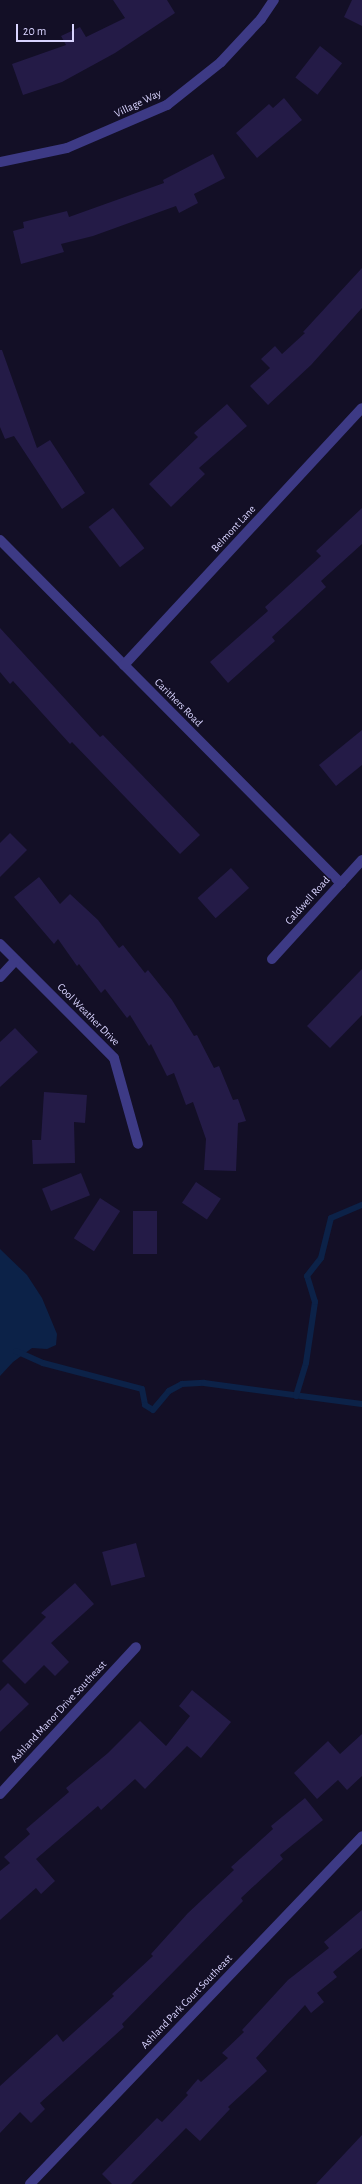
<!DOCTYPE html>
<style>
body{margin:0}
#map{position:relative;width:362px;height:2184px;overflow:hidden;background:#130f26;font-family:"Alegreya Sans",sans-serif}
div>[style]{position:absolute}
.water>*{inset:0;background:#0c2248}
.stream>*{height:6px;margin:-3px;padding:0 3px;transform-origin:3px;border-radius:3px;background:#0c2248}
.building>*{inset:0;background:#241b47;transform-origin:0 0}
.minor>*{height:10px;margin:-5px;padding:0 5px;transform-origin:5px;border-radius:5px;background:#3d3a85}
span{translate:-50% -50%;white-space:nowrap;text-align:center;line-height:1.15;-webkit-text-stroke:3px #130f26;paint-order:stroke}
.street-label{font-size:11px;color:#d9d4ff}
.scale{position:absolute;left:16px;top:24px;width:58px;height:18px;box-sizing:border-box;border:2px solid #d9d4ff;border-top:0;padding-left:5px;font-size:12px;line-height:14px;white-space:nowrap;color:#d9d4ff;-webkit-text-stroke:3px #130f26;paint-order:stroke}
</style>
<div id="map">
<div class="water">
<i style="clip-path:polygon(0 1249px,27px 1275px,42px 1298px,57px 1334px,56px 1345px,47px 1349px,32px 1348px,13px 1362px,0 1376px)"></i>
</div>
<div class="stream">
<i style="left:16px;top:1351px;width:30px;rotate:24deg"></i>
<i style="left:43px;top:1363px;width:102px;rotate:14.7deg"></i>
<i style="left:142px;top:1389px;width:16px;rotate:79deg"></i>
<i style="left:145px;top:1405px;width:9px;rotate:32deg"></i>
<i style="left:153px;top:1410px;width:25px;rotate:-50deg"></i>
<i style="left:169px;top:1391px;width:15px;rotate:-28deg"></i>
<i style="left:182px;top:1384px;width:22px;rotate:-3deg"></i>
<i style="left:204px;top:1383px;width:159px;rotate:7.6deg"></i>
<i style="left:296px;top:1396px;width:34px;rotate:-73deg"></i>
<i style="left:306px;top:1363px;width:62px;rotate:-81.6deg"></i>
<i style="left:315px;top:1302px;width:27px;rotate:-107deg"></i>
<i style="left:307px;top:1276px;width:23px;rotate:-52deg"></i>
<i style="left:321px;top:1258px;width:41px;rotate:-76deg"></i>
<i style="left:331px;top:1218px;width:34px;rotate:-23deg"></i>
</div>
<div class="building">
<i style="clip-path:polygon(113px 0,167px 0,175px 13px,115px 53px,62px 82px,23px 95px,12px 64px,66px 45px,61px 36px,80px 27px,86px 37px,125px 18px)"></i>
<i style="clip-path:polygon(352px 0,362px 0,362px 26px,344px 17px)"></i>
<i style="left:320px;top:46px;width:28px;height:40px;rotate:38deg"></i>
<i style="clip-path:polygon(284px 98px,302px 120px,257px 158px,236px 133px,269px 104px,273px 108px)"></i>
<i style="clip-path:polygon(213px 154px,225px 178px,194px 194px,198px 203px,179px 213px,176px 206px,93px 236px,61px 244px,64px 252px,21px 264px,13px 231px,24px 228px,23px 222px,67px 211px,69px 217px,164px 183px,163px 180px)"></i>
<i style="clip-path:polygon(362px 268px,362px 308px,311px 365px,268px 405px,250px 386px,270px 368px,261px 359px,275px 346px,282px 354px,305px 333px,303px 332px)"></i>
<i style="clip-path:polygon(0 350px,2px 350px,37px 448px,50px 440px,85px 493px,62px 509px,14px 436px,5px 439px,0 427px)"></i>
<i style="clip-path:polygon(227px 404px,247px 426px,199px 468px,205px 474px,171px 507px,149px 484px,198px 437px,194px 433px)"></i>
<i style="left:113px;top:508px;width:51px;height:31px;rotate:52deg"></i>
<i style="clip-path:polygon(362px 508px,362px 544px,321px 581px,326px 587px,272px 637px,275px 641px,228px 683px,210px 662px,268px 611px,265px 607px,321px 556px,316px 551px)"></i>
<i style="clip-path:polygon(0 628px,100px 737px,103px 735px,200px 835px,180px 854px,72px 742px,70px 744px,13px 681px,10px 684px,0 672px)"></i>
<i style="clip-path:polygon(362px 730px,362px 765px,336px 786px,319px 765px)"></i>
<i style="clip-path:polygon(10px 833px,27px 850px,0 877px,0 843px)"></i>
<i style="left:231px;top:868px;width:27px;height:45px;rotate:48deg"></i>
<i style="clip-path:polygon(39px 877px,60px 904px,70px 894px,98px 920px,119px 948px,123px 945px,145px 973px,148px 970px,172px 1000px,194px 1036px,197px 1035px,214px 1068px,219px 1066px,233px 1100px,238px 1099px,246px 1121px,238px 1123px,236px 1171px,204px 1170px,206px 1139px,193px 1102px,186px 1105px,174px 1073px,167px 1076px,151px 1044px,149px 1046px,130px 1015px,127px 1018px,105px 989px,101px 993px,79px 964px,77px 966px,58px 939px,54px 944px,14px 897px)"></i>
<i style="clip-path:polygon(362px 969px,362px 1015px,330px 1048px,307px 1026px)"></i>
<i style="clip-path:polygon(15px 1028px,38px 1052px,0 1087px,0 1042px)"></i>
<i style="clip-path:polygon(44px 1092px,87px 1095px,85px 1123px,74px 1122px,75px 1163px,33px 1164px,32px 1140px,41px 1140px)"></i>
<i style="left:81px;top:1173px;width:24px;height:42px;rotate:68deg"></i>
<i style="left:196px;top:1182px;width:30px;height:25px;rotate:34deg"></i>
<i style="left:100px;top:1198px;width:24px;height:48px;rotate:33deg"></i>
<i style="left:133px;top:1211px;width:24px;height:43px"></i>
<i style="left:136px;top:1543px;width:35px;height:35px;rotate:75deg"></i>
<i style="clip-path:polygon(75px 1583px,94px 1604px,51px 1643px,69px 1662px,55px 1676px,44px 1665px,25px 1684px,2px 1661px,46px 1617px,41px 1613px)"></i>
<i style="clip-path:polygon(8px 1683px,29px 1704px,0 1732px,0 1691px)"></i>
<i style="clip-path:polygon(192px 1690px,231px 1722px,201px 1758px,187px 1746px,145px 1789px,135px 1779px,101px 1810px,98px 1806px,36px 1859px,55px 1881px,41px 1894px,36px 1888px,0 1920px,0 1871px,10px 1863px,4px 1857px,30px 1834px,26px 1829px,69px 1792px,66px 1788px,108px 1753px,140px 1721px,166px 1746px,190px 1716px,179px 1706px)"></i>
<i style="clip-path:polygon(362px 1734px,362px 1776px,347px 1790px,338px 1780px,317px 1799px,294px 1773px,328px 1741px,340px 1754px)"></i>
<i style="clip-path:polygon(305px 1798px,323px 1820px,280px 1855px,283px 1859px,241px 1898px,243px 1901px,122px 2024px,124px 2027px,40px 2103px,45px 2109px,31px 2123px,20px 2112px,0 2133px,0 2086px,57px 2034px,63px 2042px,114px 1996px,112px 1994px,153px 1956px,151px 1954px,188px 1913px,234px 1870px,231px 1867px,273px 1829px,271px 1826px)"></i>
<i style="clip-path:polygon(362px 1910px,362px 1948px,333px 1972px,337px 1977px,317px 1993px,324px 2002px,311px 2013px,305px 2005px,256px 2058px,267px 2071px,228px 2107px,230px 2109px,200px 2141px,186px 2128px,131px 2184px,112px 2184px,102px 2174px,157px 2118px,162px 2122px,188px 2095px,186px 2093px,198px 2079px,201px 2082px,228px 2058px,222px 2053px,244px 2032px,242px 2030px,288px 1980px,329px 1948px,324px 1942px)"></i>
<i style="clip-path:polygon(362px 2135px,362px 2184px,316px 2184px)"></i>
</div>
<div class="minor">
<i style="left:0;top:162px;width:68px;rotate:-11.8deg"></i>
<i style="left:67px;top:148px;width:109px;rotate:-23.3deg"></i>
<i style="left:167px;top:105px;width:69px;rotate:-38.5deg"></i>
<i style="left:221px;top:62px;width:59px;rotate:-47.1deg"></i>
<i style="left:261px;top:19px;width:23px;rotate:-56deg"></i>
<i style="left:0;top:540px;width:484px;rotate:45.2deg"></i>
<i style="left:124px;top:665px;width:350px;rotate:-47.2deg"></i>
<i style="left:0;top:944px;width:161px;rotate:45deg"></i>
<i style="left:114px;top:1058px;width:89px;rotate:74.4deg"></i>
<i style="left:272px;top:959px;width:134px;rotate:-47.7deg"></i>
<i style="left:0;top:977px;width:23px;rotate:-47deg"></i>
<i style="left:0;top:1794px;width:200px;rotate:-47.2deg"></i>
<i style="left:30px;top:2184px;width:481px;rotate:-46.3deg"></i>
</div>
<div class="street-label">
<span style="left:138px;top:104px;rotate:-26deg">Village Way</span>
<span style="left:234px;top:529px;rotate:-47deg">Belmont Lane</span>
<span style="left:178px;top:703px;rotate:45deg">Carithers Road</span>
<span style="left:308px;top:901px;rotate:-48deg">Caldwell Road</span>
<span style="left:88px;top:1015px;rotate:45deg">Cool Weather Drive</span>
<span style="left:59px;top:1712px;rotate:-47deg">Ashland Manor Drive Southeast</span>
<span style="left:187px;top:2002px;rotate:-46deg">Ashland Park Court Southeast</span>
</div>
<div class="scale">20 m</div>
</div>
